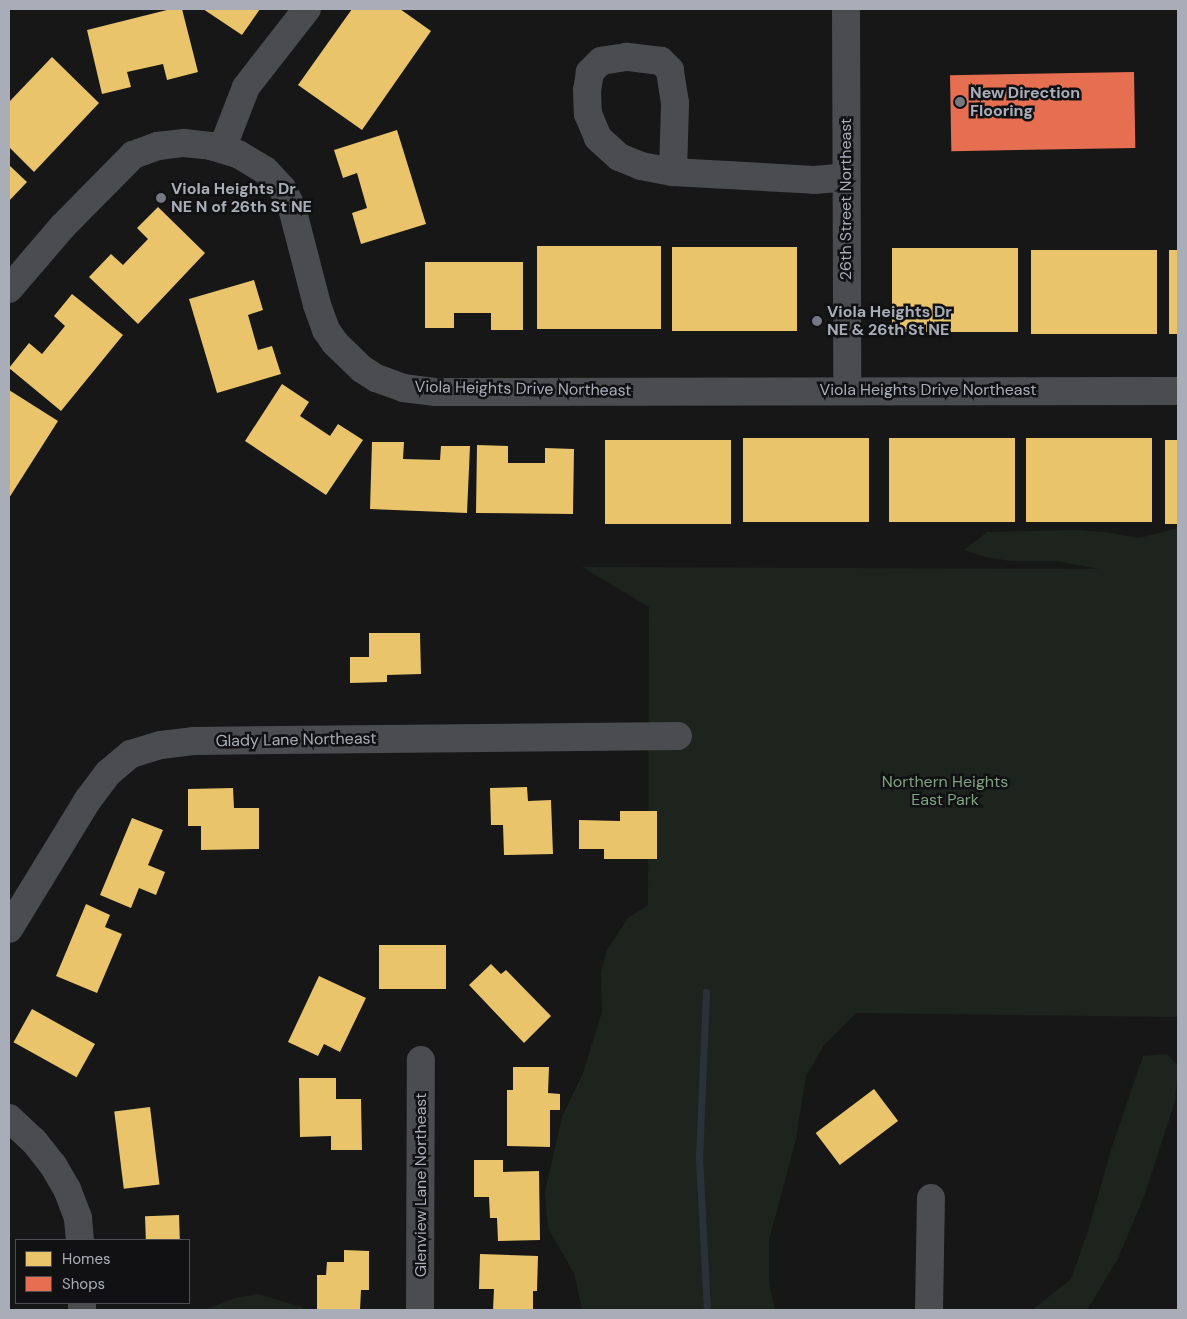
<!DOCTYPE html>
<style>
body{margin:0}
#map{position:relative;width:1187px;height:1319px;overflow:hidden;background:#171717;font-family:"DM Sans",sans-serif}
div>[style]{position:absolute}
.green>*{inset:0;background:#1d241e}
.homes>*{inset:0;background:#e9c46a;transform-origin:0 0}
.shops>*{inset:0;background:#e76f51;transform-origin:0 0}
.stream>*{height:7px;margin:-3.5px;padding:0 3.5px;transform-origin:3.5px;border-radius:3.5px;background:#2a3239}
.minor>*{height:28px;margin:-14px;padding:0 14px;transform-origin:14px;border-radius:14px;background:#4b4c50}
.dots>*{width:14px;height:14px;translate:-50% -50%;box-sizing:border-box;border:2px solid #111113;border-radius:50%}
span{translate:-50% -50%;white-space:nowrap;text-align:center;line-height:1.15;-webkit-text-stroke:5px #111113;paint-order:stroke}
.poi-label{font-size:16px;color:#a8adb8;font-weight:700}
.left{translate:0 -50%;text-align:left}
.street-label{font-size:16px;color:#a8adb8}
.park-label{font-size:16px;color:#7fa381}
.frame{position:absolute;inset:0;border:10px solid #a8adb8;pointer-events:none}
.legend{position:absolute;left:15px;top:1239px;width:175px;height:65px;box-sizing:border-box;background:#111113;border:1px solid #4d4f55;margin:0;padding:6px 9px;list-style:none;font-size:15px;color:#a8adb8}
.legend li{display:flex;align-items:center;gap:10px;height:25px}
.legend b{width:25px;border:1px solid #4d4f55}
</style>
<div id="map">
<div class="green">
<i style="clip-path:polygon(1178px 528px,1178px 1017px,856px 1013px,824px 1045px,806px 1076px,796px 1139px,769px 1240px,769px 1283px,775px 1310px,582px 1310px,574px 1273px,548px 1228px,545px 1191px,562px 1117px,583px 1073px,602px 1012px,601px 973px,607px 950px,628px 918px,648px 905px,649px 607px,582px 567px,1099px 569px,1057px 561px,1010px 561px,985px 557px,964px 550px,987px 532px,1078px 530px,1105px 532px,1139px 538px)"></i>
<i style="clip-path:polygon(1167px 1054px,1178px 1066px,1175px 1102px,1143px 1199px,1118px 1258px,1087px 1310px,1032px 1310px,1071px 1279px,1088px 1231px,1111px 1150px,1143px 1056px)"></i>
<i style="clip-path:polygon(258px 1294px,301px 1307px,305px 1310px,205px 1310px,235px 1298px)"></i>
</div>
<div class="homes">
<i style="clip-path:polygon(171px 9px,182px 9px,198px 72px,167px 80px,163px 64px,127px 72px,131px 87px,102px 94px,87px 30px)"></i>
<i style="clip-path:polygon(203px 9px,260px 9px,242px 35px)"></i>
<i style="clip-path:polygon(352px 9px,400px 9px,431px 31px,362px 130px,298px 85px)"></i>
<i style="clip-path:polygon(52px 57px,99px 103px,34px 172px,9px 147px,9px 102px)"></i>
<i style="clip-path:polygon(397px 130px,426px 224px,361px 244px,352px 213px,367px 208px,357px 173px,343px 178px,334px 150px)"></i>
<i style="clip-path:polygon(9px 165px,27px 182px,9px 201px)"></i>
<i style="clip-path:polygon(158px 207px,205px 253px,138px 324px,89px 277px,111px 254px,123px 265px,148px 239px,137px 228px)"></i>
<i style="left:537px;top:246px;width:124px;height:83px"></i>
<i style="left:672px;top:247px;width:125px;height:84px"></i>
<i style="left:1018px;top:248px;width:84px;height:126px;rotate:90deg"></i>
<i style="left:1031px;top:250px;width:126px;height:84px"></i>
<i style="left:1169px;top:250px;width:9px;height:84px"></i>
<i style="clip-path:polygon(425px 262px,523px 262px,523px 330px,491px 330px,491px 313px,454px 313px,454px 328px,425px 328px)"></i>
<i style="clip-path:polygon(254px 280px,263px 310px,248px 315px,258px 350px,272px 346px,281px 374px,217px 393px,189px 299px)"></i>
<i style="clip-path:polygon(72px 294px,123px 335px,61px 411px,9px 368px,29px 343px,42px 354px,65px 326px,54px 316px)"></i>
<i style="clip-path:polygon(282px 384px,309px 402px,300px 416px,330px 436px,338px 424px,363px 440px,326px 495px,245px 441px)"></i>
<i style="clip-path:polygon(9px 390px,58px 421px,9px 498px)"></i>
<i style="left:743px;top:438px;width:126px;height:84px"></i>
<i style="left:889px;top:438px;width:126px;height:84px"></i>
<i style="left:1152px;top:438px;width:84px;height:126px;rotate:90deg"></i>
<i style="left:605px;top:440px;width:126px;height:84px"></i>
<i style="left:1165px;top:440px;width:13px;height:84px"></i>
<i style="clip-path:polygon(372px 442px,404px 442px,403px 459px,440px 460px,441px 446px,470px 446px,467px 513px,370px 509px)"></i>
<i style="clip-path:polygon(477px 445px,508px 446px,508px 463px,545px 463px,545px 448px,574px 449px,573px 514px,476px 513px)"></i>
<i style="clip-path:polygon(369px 633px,420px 633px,421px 674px,387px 675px,387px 682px,350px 683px,350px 657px,369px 657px)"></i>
<i style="clip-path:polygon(527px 787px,528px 801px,551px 800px,553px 854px,504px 855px,503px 825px,491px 825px,490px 788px)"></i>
<i style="clip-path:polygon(233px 788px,234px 808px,259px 808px,259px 849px,201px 850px,201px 826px,188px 826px,188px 789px)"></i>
<i style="clip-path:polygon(620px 811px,657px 811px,657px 859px,604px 859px,604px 849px,579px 849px,579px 820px,620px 821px)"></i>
<i style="clip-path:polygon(132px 818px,163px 830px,148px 865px,165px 872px,156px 895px,139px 888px,131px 908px,100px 895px)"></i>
<i style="clip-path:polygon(86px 904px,110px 915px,105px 927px,122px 934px,97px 993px,56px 976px)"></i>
<i style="left:379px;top:945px;width:67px;height:44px"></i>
<i style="clip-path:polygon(491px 964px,501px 974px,506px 970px,551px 1016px,524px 1043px,469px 985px)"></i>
<i style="clip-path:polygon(319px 976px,366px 998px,340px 1052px,324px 1044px,318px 1056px,288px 1042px)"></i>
<i style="left:32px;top:1009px;width:72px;height:38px;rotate:29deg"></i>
<i style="clip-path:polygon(513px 1067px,549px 1067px,548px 1093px,560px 1094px,560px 1110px,550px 1110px,550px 1147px,507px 1146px,507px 1090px,513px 1090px)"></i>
<i style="clip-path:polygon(299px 1078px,336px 1078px,336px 1099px,361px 1099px,362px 1150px,331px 1150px,331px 1136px,300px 1137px)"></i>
<i style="left:874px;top:1089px;width:40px;height:73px;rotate:53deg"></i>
<i style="left:150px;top:1107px;width:78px;height:36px;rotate:83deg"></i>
<i style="clip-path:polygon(474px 1160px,503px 1160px,503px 1172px,539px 1171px,540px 1240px,498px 1241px,497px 1218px,490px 1218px,489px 1197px,474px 1197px)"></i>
<i style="left:179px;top:1215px;width:25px;height:34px;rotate:88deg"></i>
<i style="clip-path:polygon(344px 1250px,369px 1251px,369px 1290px,361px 1290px,360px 1310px,317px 1310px,317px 1275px,326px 1275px,327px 1262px,344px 1262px)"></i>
<i style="clip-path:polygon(480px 1254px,538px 1256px,537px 1291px,533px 1291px,533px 1310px,493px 1310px,494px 1289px,479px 1289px)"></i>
</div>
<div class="shops">
<i style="left:1134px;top:72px;width:76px;height:184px;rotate:89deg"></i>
</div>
<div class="stream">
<i style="left:706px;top:992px;width:165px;rotate:92.4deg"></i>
<i style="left:699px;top:1157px;width:153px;rotate:87deg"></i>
</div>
<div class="minor">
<i style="left:846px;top:9px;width:381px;rotate:89.8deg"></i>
<i style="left:222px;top:149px;width:66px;rotate:-68.8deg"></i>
<i style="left:246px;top:87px;width:99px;rotate:-52deg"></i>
<i style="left:673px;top:172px;width:69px;rotate:-88.3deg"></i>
<i style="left:675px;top:103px;width:33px;rotate:-99deg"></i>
<i style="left:670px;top:70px;width:13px;rotate:-135deg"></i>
<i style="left:661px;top:61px;width:35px;rotate:-173deg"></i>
<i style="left:626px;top:57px;width:25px;rotate:171deg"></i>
<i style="left:601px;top:61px;width:16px;rotate:135deg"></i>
<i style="left:590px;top:72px;width:18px;rotate:99deg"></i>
<i style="left:587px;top:90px;width:24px;rotate:88deg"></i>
<i style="left:588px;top:114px;width:26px;rotate:67deg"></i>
<i style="left:598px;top:138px;width:28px;rotate:42deg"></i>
<i style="left:619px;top:157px;width:24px;rotate:22deg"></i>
<i style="left:641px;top:166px;width:33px;rotate:11deg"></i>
<i style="left:673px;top:172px;width:141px;rotate:3.2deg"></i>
<i style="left:814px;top:180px;width:32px;rotate:-5deg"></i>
<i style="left:9px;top:289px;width:83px;rotate:-49.4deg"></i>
<i style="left:63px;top:226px;width:100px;rotate:-45.4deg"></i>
<i style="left:133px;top:155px;width:27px;rotate:-20deg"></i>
<i style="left:158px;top:146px;width:26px;rotate:-7deg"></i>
<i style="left:184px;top:143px;width:27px;rotate:6deg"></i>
<i style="left:211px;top:146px;width:28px;rotate:17deg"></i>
<i style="left:238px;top:154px;width:31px;rotate:31deg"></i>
<i style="left:265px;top:170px;width:25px;rotate:47deg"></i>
<i style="left:282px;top:188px;width:22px;rotate:63deg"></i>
<i style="left:292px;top:208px;width:100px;rotate:75.5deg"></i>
<i style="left:317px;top:305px;width:27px;rotate:70deg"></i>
<i style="left:326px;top:330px;width:16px;rotate:55deg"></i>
<i style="left:335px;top:343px;width:37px;rotate:44deg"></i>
<i style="left:362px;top:369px;width:17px;rotate:33deg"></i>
<i style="left:376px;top:378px;width:29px;rotate:20deg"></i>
<i style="left:403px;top:388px;width:33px;rotate:7deg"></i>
<i style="left:436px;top:392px;width:742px;rotate:-0.08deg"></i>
<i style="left:9px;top:929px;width:150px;rotate:-58.6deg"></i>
<i style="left:87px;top:801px;width:35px;rotate:-53deg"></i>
<i style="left:108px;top:773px;width:30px;rotate:-40deg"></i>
<i style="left:131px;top:754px;width:31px;rotate:-17deg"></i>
<i style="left:161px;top:745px;width:32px;rotate:-7deg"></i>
<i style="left:193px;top:741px;width:485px;rotate:-0.6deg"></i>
<i style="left:9px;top:1118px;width:34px;rotate:43deg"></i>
<i style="left:34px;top:1141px;width:31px;rotate:52deg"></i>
<i style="left:53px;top:1165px;width:28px;rotate:60deg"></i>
<i style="left:67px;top:1189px;width:31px;rotate:69deg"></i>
<i style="left:78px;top:1218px;width:22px;rotate:85deg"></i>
<i style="left:82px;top:1310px;width:7px;rotate:-90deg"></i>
<i style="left:420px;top:1310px;width:250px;rotate:-89.8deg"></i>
<i style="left:929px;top:1310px;width:112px;rotate:-89deg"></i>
</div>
<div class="dots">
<i style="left:960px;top:102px;background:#757880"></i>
<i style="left:161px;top:198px;background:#757880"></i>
<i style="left:817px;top:321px;background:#757880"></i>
</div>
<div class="poi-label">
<span class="left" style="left:970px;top:102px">New Direction<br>Flooring</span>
<span class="left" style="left:171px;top:198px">Viola Heights Dr<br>NE N of 26th St NE</span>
<span class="left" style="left:827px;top:321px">Viola Heights Dr<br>NE &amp; 26th St NE</span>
</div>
<div class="street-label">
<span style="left:846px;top:199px;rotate:-90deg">26th Street Northeast</span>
<span style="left:523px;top:389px;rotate:1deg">Viola Heights Drive Northeast</span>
<span style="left:928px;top:390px">Viola Heights Drive Northeast</span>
<span style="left:296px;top:740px;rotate:-1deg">Glady Lane Northeast</span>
<span style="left:421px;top:1185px;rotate:-90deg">Glenview Lane Northeast</span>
</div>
<div class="park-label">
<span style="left:945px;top:791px">Northern Heights<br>East Park</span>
</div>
<div class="frame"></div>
<ul class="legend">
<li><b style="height:14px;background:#e9c46a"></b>Homes</li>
<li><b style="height:14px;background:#e76f51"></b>Shops</li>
</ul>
</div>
